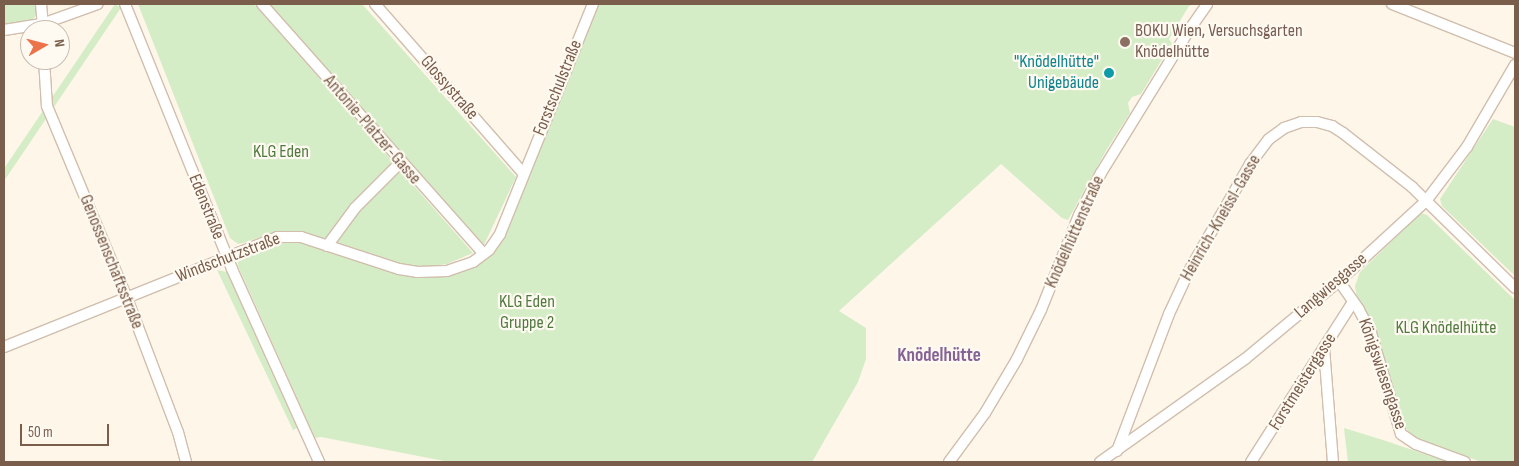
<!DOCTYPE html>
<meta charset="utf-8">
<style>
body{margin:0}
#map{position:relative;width:1519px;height:466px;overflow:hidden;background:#fdf6e9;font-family:"Sofia Sans Condensed",sans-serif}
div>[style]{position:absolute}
.green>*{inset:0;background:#d5edc6;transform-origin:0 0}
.roads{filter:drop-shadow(1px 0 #d1bead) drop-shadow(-1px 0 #d1bead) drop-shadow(0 1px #d1bead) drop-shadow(0 -1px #d1bead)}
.street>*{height:10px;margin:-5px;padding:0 5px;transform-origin:5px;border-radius:5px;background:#fff}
.dots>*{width:14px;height:14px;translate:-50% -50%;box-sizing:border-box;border:2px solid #fffaf1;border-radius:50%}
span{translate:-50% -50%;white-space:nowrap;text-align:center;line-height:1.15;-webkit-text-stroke:4.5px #fffaf1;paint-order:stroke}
.education-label{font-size:18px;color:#785e54}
.left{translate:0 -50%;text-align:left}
.culture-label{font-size:18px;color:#0d838f}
.right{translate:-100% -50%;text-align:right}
.street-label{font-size:18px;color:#7a5d4b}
.park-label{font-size:18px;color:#4f7a3f}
.neighbourhood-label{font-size:19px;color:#866396;font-weight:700}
.frame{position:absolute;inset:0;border:5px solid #7a5d4b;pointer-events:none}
.north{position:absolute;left:20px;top:20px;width:50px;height:50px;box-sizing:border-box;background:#fffaf1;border:1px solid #cabbaf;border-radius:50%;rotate:82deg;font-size:14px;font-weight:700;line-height:20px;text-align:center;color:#7a5d4b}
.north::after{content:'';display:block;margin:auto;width:18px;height:22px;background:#ec724a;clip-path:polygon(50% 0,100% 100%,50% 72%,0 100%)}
.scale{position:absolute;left:20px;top:424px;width:89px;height:22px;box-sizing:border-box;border:2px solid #7a5d4b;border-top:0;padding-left:6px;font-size:15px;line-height:18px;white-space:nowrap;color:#7a5d4b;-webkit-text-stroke:4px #fffaf1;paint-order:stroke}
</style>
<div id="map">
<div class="green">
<i style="clip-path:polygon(4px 4px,37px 4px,37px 15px,31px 21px,4px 26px)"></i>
<i style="left:115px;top:4px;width:7px;height:266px;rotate:34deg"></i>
<i style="clip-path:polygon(138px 4px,254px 4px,394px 163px,326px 240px,301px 231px,287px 231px,276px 232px,243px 243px,238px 244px,230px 238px)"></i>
<i style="clip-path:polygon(269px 4px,362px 4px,516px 177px,483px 247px)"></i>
<i style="clip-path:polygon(599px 4px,1195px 4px,1189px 6px,1169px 39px,1172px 43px,1141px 94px,1132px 97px,1128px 103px,1130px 113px,1107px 149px,1068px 220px,1062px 218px,1001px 164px,839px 311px,866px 328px,866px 359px,858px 382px,812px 462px,449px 462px,321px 437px,315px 438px,238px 266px,238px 258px,277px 241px,296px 240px,388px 271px,420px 277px,454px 275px,485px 260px,506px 235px,525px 188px,535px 155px)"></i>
<i style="clip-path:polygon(1493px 119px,1515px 127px,1515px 276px,1442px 206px,1440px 199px)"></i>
<i style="clip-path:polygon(400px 170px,473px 253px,447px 264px,418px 268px,403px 265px,336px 243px,363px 205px)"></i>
<i style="clip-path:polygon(1421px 213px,1427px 215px,1515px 300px,1514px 462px,1482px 462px,1423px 442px,1408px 431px,1401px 421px,1384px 356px,1374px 330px,1357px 298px,1355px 286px,1360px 272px)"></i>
<i style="clip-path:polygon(217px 270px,227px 272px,297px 428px,293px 430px)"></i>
<i style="clip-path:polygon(1344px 428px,1383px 440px,1448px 462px,1348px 462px)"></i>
</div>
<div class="roads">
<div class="street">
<i style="left:41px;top:4px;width:25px;rotate:85deg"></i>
<i style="left:125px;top:4px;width:286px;rotate:68deg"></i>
<i style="left:232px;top:269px;width:212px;rotate:65.7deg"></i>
<i style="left:262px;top:4px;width:334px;rotate:48.4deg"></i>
<i style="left:375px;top:4px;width:225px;rotate:48.8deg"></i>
<i style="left:1392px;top:4px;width:132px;rotate:21.7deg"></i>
<i style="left:4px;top:30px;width:38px;rotate:-9deg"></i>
<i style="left:42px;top:24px;width:59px;rotate:-19.7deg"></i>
<i style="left:44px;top:60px;width:46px;rotate:86.3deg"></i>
<i style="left:47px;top:106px;width:208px;rotate:67.4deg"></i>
<i style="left:127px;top:298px;width:143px;rotate:69.2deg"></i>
<i style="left:178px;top:432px;width:31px;rotate:75deg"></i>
<i style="left:327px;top:246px;width:47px;rotate:-53.6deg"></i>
<i style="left:355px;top:208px;width:65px;rotate:-45deg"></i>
<i style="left:1339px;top:281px;width:35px;rotate:55deg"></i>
<i style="left:1359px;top:310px;width:26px;rotate:62deg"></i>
<i style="left:1371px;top:333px;width:105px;rotate:73.5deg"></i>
<i style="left:1401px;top:434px;width:18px;rotate:34deg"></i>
<i style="left:1416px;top:444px;width:52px;rotate:20.2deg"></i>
<i style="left:4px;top:347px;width:294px;rotate:-21.9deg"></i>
<i style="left:277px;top:237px;width:24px"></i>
<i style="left:301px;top:237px;width:103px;rotate:18.1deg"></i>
<i style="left:399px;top:269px;width:19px;rotate:9deg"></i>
<i style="left:418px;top:272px;width:29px;rotate:-2deg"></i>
<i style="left:447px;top:271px;width:28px;rotate:-19deg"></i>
<i style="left:473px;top:262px;width:20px;rotate:-37deg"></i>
<i style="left:489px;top:250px;width:19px;rotate:-55deg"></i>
<i style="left:500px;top:234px;width:248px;rotate:-68deg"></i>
<i style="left:1324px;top:348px;width:114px;rotate:85.5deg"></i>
<i style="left:1117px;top:451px;width:147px;rotate:-69.2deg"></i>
<i style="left:1169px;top:314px;width:47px;rotate:-65.1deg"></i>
<i style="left:1189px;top:271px;width:123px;rotate:-60.3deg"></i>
<i style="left:1250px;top:164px;width:31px;rotate:-53deg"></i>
<i style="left:1269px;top:139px;width:19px;rotate:-36deg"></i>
<i style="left:1284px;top:128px;width:18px;rotate:-19deg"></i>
<i style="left:1301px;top:122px;width:16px"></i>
<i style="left:1317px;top:122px;width:16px;rotate:15deg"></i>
<i style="left:1332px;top:126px;width:13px;rotate:32deg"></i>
<i style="left:1343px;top:133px;width:88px;rotate:38deg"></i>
<i style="left:1412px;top:187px;width:144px;rotate:44.4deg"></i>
<i style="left:949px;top:462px;width:61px;rotate:-53.7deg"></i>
<i style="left:985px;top:413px;width:63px;rotate:-59.3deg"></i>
<i style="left:1017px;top:359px;width:55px;rotate:-63.9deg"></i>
<i style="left:1041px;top:310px;width:102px;rotate:-68.2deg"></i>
<i style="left:1079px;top:215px;width:47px;rotate:-62.4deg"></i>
<i style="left:1101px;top:173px;width:164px;rotate:-58.4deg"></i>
<i style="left:1187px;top:33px;width:35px;rotate:-55deg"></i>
<i style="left:1100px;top:462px;width:178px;rotate:-35.4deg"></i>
<i style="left:1245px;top:359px;width:122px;rotate:-39.7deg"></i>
<i style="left:1339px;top:281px;width:118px;rotate:-42.6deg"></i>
<i style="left:1426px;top:201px;width:68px;rotate:-52.8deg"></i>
<i style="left:1467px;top:147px;width:95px;rotate:-59.7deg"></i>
<i style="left:1251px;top:462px;width:190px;rotate:-57.5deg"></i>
</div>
</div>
<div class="dots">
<i style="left:1125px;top:42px;background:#8d6e63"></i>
<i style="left:1109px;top:73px;background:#0f9aa8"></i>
</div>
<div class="education-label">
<span class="left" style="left:1135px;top:42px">BOKU Wien, Versuchsgarten<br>Knödelhütte</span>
</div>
<div class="culture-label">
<span class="right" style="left:1099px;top:73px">"Knödelhütte"<br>Unigebäude</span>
</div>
<div class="street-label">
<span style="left:449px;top:88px;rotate:49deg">Glossystraße</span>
<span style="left:558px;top:88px;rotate:-68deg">Forstschulstraße</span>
<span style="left:372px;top:130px;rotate:49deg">Antonie-Platzer-Gasse</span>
<span style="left:206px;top:207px;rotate:68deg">Edenstraße</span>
<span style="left:1221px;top:218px;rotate:-60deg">Heinrich-Kneissl-Gasse</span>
<span style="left:1075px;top:232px;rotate:-66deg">Knödelhüttenstraße</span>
<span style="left:228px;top:258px;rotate:-21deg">Windschutzstraße</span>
<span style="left:111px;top:262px;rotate:68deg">Genossenschaftsstraße</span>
<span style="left:1331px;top:286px;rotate:-41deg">Langwiesgasse</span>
<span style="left:1382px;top:374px;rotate:71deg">Königswiesengasse</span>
<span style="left:1303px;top:382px;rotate:-58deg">Forstmeistergasse</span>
</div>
<div class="park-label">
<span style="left:281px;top:152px">KLG Eden</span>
<span style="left:527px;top:313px">KLG Eden<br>Gruppe 2</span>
<span style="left:1446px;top:328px">KLG Knödelhütte</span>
</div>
<div class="neighbourhood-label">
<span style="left:939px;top:356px">Knödelhütte</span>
</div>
<div class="frame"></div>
<div class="north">N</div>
<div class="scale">50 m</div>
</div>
